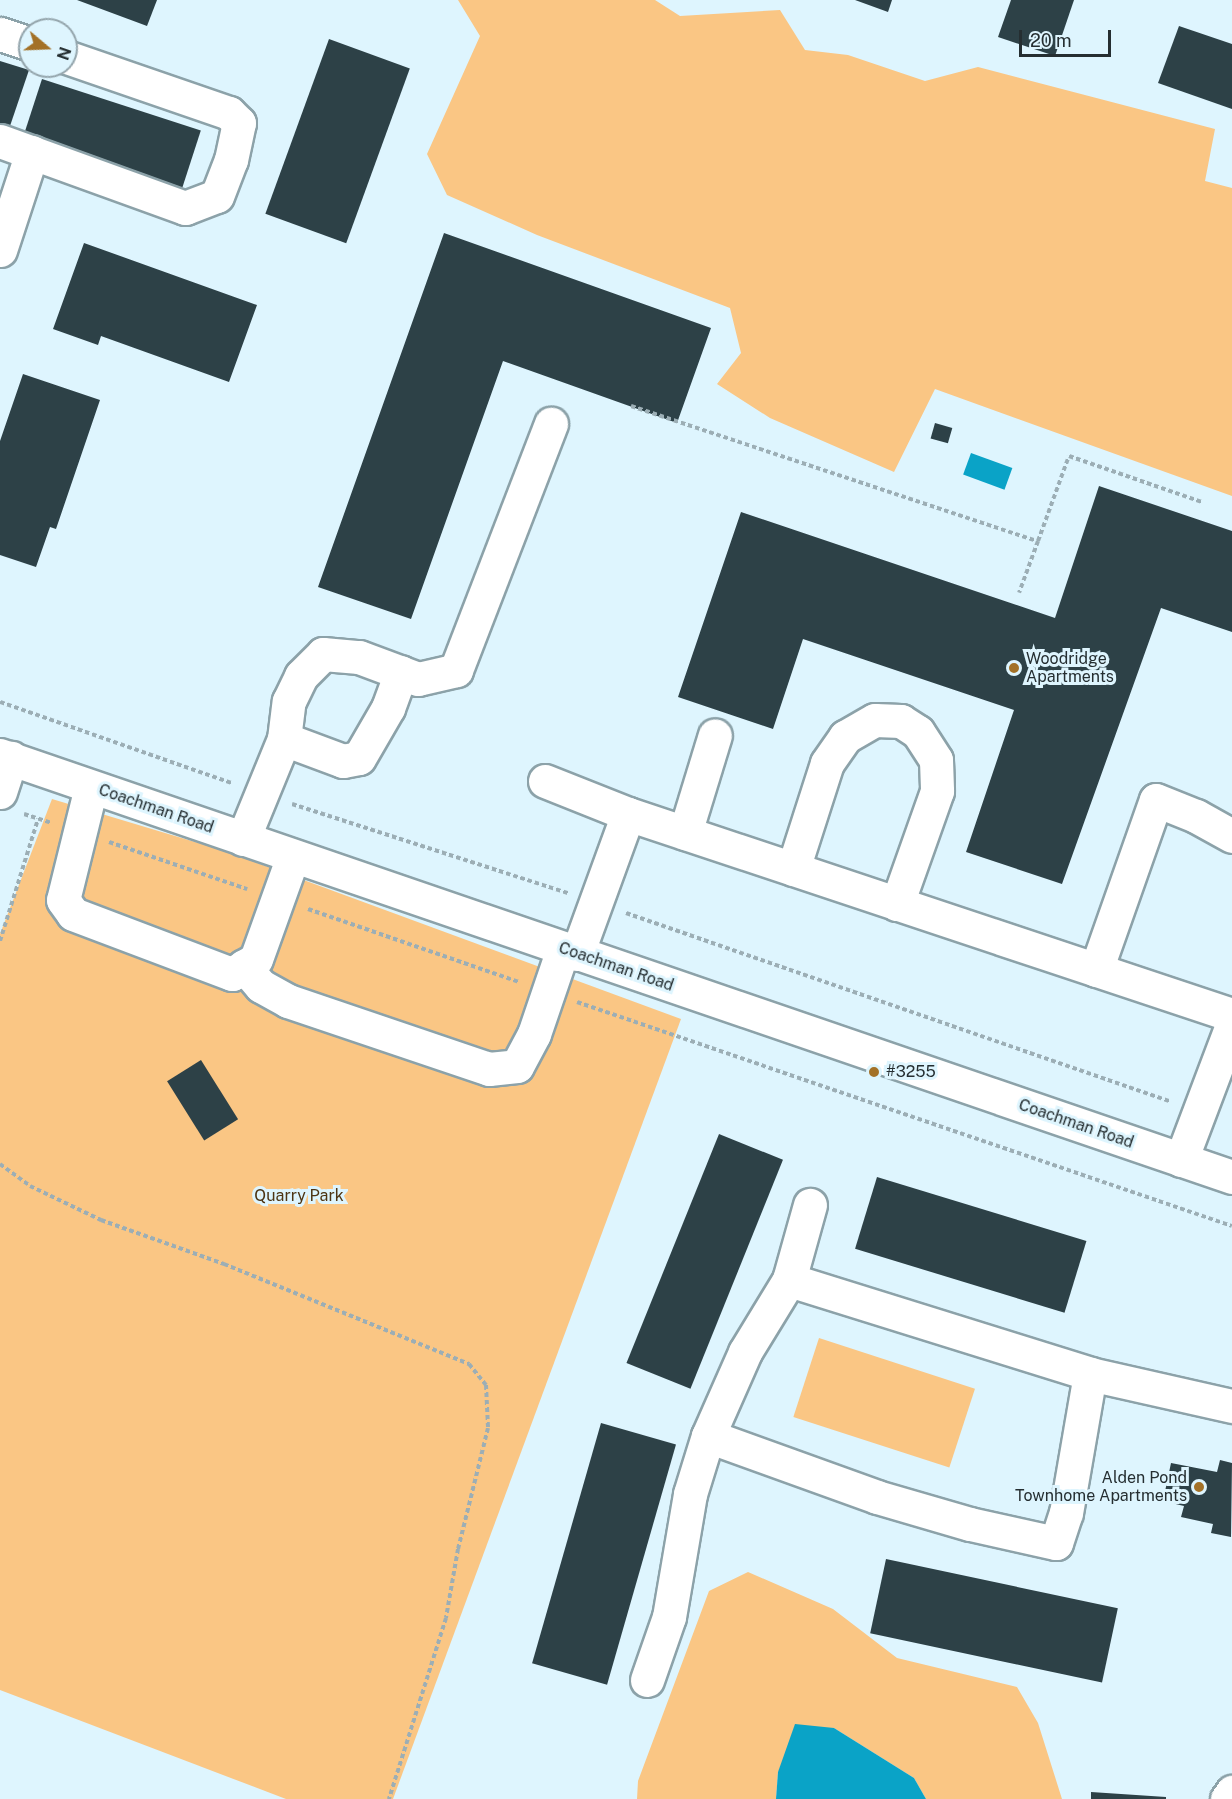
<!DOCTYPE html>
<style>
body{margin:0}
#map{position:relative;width:1232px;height:1799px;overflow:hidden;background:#def5fe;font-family:"Public Sans",sans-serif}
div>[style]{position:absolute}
.green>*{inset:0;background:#fac684;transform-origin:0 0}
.water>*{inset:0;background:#0aa3c7;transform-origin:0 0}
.building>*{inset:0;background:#2d4147;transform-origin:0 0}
.path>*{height:4px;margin-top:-2px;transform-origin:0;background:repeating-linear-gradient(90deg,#9caeb5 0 4.5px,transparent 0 7.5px)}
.roads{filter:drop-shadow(2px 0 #8ca2a9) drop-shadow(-2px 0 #8ca2a9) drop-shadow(0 2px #8ca2a9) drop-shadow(0 -2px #8ca2a9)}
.minor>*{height:33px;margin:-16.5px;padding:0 16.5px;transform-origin:16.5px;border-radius:16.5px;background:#fff}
.dots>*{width:16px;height:16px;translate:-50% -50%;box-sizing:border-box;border:3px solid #def5fe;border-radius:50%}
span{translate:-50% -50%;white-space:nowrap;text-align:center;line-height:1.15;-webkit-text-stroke:6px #def5fe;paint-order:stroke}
.poi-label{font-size:16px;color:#252e31}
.left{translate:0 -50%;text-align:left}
.right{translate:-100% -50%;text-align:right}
.street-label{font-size:16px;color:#252e31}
.park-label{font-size:16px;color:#4d3412}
.north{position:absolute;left:18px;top:18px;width:60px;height:60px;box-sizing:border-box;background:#def5fe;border:2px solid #94a5ac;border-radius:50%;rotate:109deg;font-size:16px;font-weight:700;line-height:24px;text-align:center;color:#252e31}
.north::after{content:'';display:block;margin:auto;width:21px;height:27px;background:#a37127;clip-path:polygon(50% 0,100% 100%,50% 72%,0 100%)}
.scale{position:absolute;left:1019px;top:30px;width:92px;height:27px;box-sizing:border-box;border:3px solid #252e31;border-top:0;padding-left:8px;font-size:18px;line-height:21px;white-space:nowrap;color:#252e31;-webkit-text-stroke:4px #def5fe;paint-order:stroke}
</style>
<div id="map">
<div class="green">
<i style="clip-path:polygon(458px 0,655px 0,680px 16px,780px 10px,805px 50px,848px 55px,925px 81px,978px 67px,1215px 129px,1205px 181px,1232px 188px,1232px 496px,935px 389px,894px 472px,770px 418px,717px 384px,741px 353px,730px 308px,537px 235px,447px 195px,427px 154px,480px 36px)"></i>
<i style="clip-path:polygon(52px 799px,225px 851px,681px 1019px,393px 1799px,286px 1799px,0 1690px,0 934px)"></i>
<i style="left:819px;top:1338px;width:164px;height:83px;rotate:18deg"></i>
<i style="clip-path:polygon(748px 1572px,833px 1609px,897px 1658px,1017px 1687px,1038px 1723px,1062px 1799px,926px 1799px,914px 1778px,834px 1728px,778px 1772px,776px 1799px,637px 1799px,638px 1781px,709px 1591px)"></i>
</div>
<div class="water">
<i style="left:971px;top:453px;width:44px;height:23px;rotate:20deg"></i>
<i style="clip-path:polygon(795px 1724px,834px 1728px,914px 1778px,926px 1799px,776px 1799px,778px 1772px)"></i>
</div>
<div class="building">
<i style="clip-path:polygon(77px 0,157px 0,147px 26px)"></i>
<i style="clip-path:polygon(855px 0,892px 0,888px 12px)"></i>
<i style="clip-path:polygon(1011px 0,1074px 0,1055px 56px,998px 37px)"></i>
<i style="clip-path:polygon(1179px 26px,1232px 44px,1232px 109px,1158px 83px)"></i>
<i style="left:329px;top:39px;width:86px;height:186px;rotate:20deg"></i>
<i style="clip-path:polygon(0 61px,29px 70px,10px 126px,0 123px)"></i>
<i style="left:42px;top:79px;width:167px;height:60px;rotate:18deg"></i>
<i style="clip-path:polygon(444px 233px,711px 328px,677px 423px,503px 361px,411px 619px,318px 587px)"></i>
<i style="clip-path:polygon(84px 243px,257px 305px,229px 382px,101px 336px,98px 345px,53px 329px)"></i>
<i style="clip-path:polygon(23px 374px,100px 400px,56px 529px,50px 527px,36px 567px,0 555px,0 441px)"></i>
<i style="left:935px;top:423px;width:18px;height:16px;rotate:16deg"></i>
<i style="clip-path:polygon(1099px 486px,1232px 531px,1232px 632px,1161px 608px,1062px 884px,966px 852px,1014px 710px,803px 639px,773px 729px,678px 697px,741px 512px,1055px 618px)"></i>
<i style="left:201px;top:1060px;width:70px;height:40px;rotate:58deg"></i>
<i style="left:719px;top:1134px;width:69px;height:247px;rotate:22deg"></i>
<i style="left:877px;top:1177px;width:219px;height:75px;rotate:17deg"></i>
<i style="left:601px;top:1423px;width:78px;height:250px;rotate:16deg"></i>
<i style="clip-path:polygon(1220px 1460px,1232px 1463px,1231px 1537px,1211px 1533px,1213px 1524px,1181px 1517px,1184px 1506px,1163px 1501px,1171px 1463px,1217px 1472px)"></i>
<i style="left:886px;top:1559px;width:237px;height:76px;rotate:12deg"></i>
<i style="clip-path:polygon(1091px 1792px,1166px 1797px,1166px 1799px,1091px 1799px)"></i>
</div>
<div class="path">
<i style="left:631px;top:406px;width:429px;rotate:18.4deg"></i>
<i style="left:1038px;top:541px;width:55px;rotate:110.1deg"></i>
<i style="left:1038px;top:541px;width:90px;rotate:-70deg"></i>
<i style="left:1069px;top:456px;width:141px;rotate:19.1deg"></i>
<i style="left:0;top:702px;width:245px;rotate:19.3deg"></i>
<i style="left:292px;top:804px;width:290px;rotate:17.9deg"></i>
<i style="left:24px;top:814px;width:28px;rotate:18deg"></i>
<i style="left:109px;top:842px;width:146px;rotate:18.8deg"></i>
<i style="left:308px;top:909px;width:223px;rotate:19.1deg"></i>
<i style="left:626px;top:913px;width:575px;rotate:19.1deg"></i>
<i style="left:0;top:941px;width:128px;rotate:-72.7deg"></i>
<i style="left:577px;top:1002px;width:692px;rotate:18.88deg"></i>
<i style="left:0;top:1164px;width:37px;rotate:36deg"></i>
<i style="left:30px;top:1186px;width:79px;rotate:25.6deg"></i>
<i style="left:101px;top:1220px;width:131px;rotate:19.7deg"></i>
<i style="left:224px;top:1264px;width:265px;rotate:22.2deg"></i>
<i style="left:469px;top:1364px;width:27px;rotate:51deg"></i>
<i style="left:486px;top:1385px;width:43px;rotate:87.3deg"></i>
<i style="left:488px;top:1428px;width:125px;rotate:103.9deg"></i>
<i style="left:458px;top:1549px;width:70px;rotate:99.9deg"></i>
<i style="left:446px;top:1618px;width:190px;rotate:107.5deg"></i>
</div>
<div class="roads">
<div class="minor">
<i style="left:0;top:34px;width:32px;rotate:18deg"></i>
<i style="left:0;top:141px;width:197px;rotate:19.9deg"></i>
<i style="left:185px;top:208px;width:34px;rotate:-21deg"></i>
<i style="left:217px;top:196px;width:39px;rotate:-69deg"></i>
<i style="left:231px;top:160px;width:38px;rotate:-78deg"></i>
<i style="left:239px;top:123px;width:14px;rotate:-135deg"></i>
<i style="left:229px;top:113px;width:172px;rotate:-161deg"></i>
<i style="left:0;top:250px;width:103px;rotate:-71.9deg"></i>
<i style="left:284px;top:739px;width:63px;rotate:20.4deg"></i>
<i style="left:343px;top:761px;width:16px;rotate:-11deg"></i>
<i style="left:359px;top:758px;width:58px;rotate:-59.9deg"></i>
<i style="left:388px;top:708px;width:38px;rotate:-70deg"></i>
<i style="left:0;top:755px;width:1302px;rotate:18.91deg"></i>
<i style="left:545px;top:781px;width:89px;rotate:21.7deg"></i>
<i style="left:628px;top:814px;width:637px;rotate:18.41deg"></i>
<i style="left:91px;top:787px;width:116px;rotate:103.9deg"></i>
<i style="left:63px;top:900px;width:17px;rotate:54deg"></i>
<i style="left:73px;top:914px;width:170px;rotate:20.7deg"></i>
<i style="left:232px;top:974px;width:28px;rotate:-32deg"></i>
<i style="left:256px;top:959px;width:109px;rotate:-70.2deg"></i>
<i style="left:0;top:792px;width:36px;rotate:-72deg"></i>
<i style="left:685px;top:833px;width:102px;rotate:-73deg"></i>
<i style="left:243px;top:839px;width:108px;rotate:-67.7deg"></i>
<i style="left:284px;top:739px;width:38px;rotate:-83deg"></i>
<i style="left:289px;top:701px;width:28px;rotate:-64deg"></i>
<i style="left:301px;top:676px;width:31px;rotate:-45deg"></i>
<i style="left:323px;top:654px;width:36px;rotate:5deg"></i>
<i style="left:359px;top:657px;width:63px;rotate:20.4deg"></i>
<i style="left:418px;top:679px;width:39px;rotate:-13deg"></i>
<i style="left:456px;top:670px;width:264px;rotate:-68.9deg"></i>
<i style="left:793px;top:869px;width:111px;rotate:-72.2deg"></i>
<i style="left:827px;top:763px;width:32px;rotate:-55deg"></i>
<i style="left:845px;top:737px;width:34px;rotate:-30deg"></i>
<i style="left:875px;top:720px;width:26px;rotate:2deg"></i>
<i style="left:901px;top:721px;width:20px;rotate:33deg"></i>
<i style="left:918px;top:732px;width:33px;rotate:57deg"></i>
<i style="left:936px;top:760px;width:31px;rotate:88deg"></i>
<i style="left:937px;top:791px;width:120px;rotate:109.5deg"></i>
<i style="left:577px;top:954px;width:149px;rotate:-70deg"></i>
<i style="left:244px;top:966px;width:26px;rotate:50deg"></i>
<i style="left:261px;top:986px;width:31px;rotate:29deg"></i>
<i style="left:288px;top:1001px;width:212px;rotate:18.7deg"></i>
<i style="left:489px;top:1069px;width:28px;rotate:-6deg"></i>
<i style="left:517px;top:1066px;width:36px;rotate:-62deg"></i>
<i style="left:534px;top:1034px;width:90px;rotate:-71.2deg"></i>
<i style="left:1096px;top:970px;width:180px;rotate:-70.6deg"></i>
<i style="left:1156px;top:800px;width:43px;rotate:21.8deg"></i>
<i style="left:1196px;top:816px;width:41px;rotate:29.1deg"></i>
<i style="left:1181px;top:1160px;width:144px;rotate:-69.3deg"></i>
<i style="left:789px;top:1280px;width:315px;rotate:17.3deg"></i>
<i style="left:1090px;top:1374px;width:146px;rotate:12.7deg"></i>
<i style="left:708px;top:1436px;width:180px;rotate:19.8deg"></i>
<i style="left:877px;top:1497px;width:97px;rotate:16.2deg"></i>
<i style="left:970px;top:1524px;width:88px;rotate:12.5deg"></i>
<i style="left:1056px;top:1543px;width:32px;rotate:-72deg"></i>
<i style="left:1066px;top:1513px;width:141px;rotate:-80.2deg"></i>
<i style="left:647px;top:1680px;width:67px;rotate:-70.8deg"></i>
<i style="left:669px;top:1617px;width:125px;rotate:-80.3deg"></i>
<i style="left:690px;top:1494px;width:61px;rotate:-72.8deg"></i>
<i style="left:708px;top:1436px;width:92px;rotate:-66.2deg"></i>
<i style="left:745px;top:1352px;width:84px;rotate:-58.6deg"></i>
<i style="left:789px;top:1280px;width:78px;rotate:-74.4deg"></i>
<i style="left:1227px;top:1799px;width:9px;rotate:-54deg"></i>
</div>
</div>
<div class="dots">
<i style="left:1014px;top:668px;background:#a37127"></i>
<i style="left:874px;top:1072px;background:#a37127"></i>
<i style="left:1199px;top:1487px;background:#a37127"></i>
</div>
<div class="poi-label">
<span class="left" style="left:1026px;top:668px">Woodridge<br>Apartments</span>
<span class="left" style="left:886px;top:1072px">#3255</span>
<span class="right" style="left:1187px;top:1487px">Alden Pond<br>Townhome Apartments</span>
</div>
<div class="street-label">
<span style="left:156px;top:809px;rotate:19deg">Coachman Road</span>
<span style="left:616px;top:967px;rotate:19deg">Coachman Road</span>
<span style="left:1076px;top:1124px;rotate:19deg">Coachman Road</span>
</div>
<div class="park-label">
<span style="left:299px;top:1196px">Quarry Park</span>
</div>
<div class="north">N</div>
<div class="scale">20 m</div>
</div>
